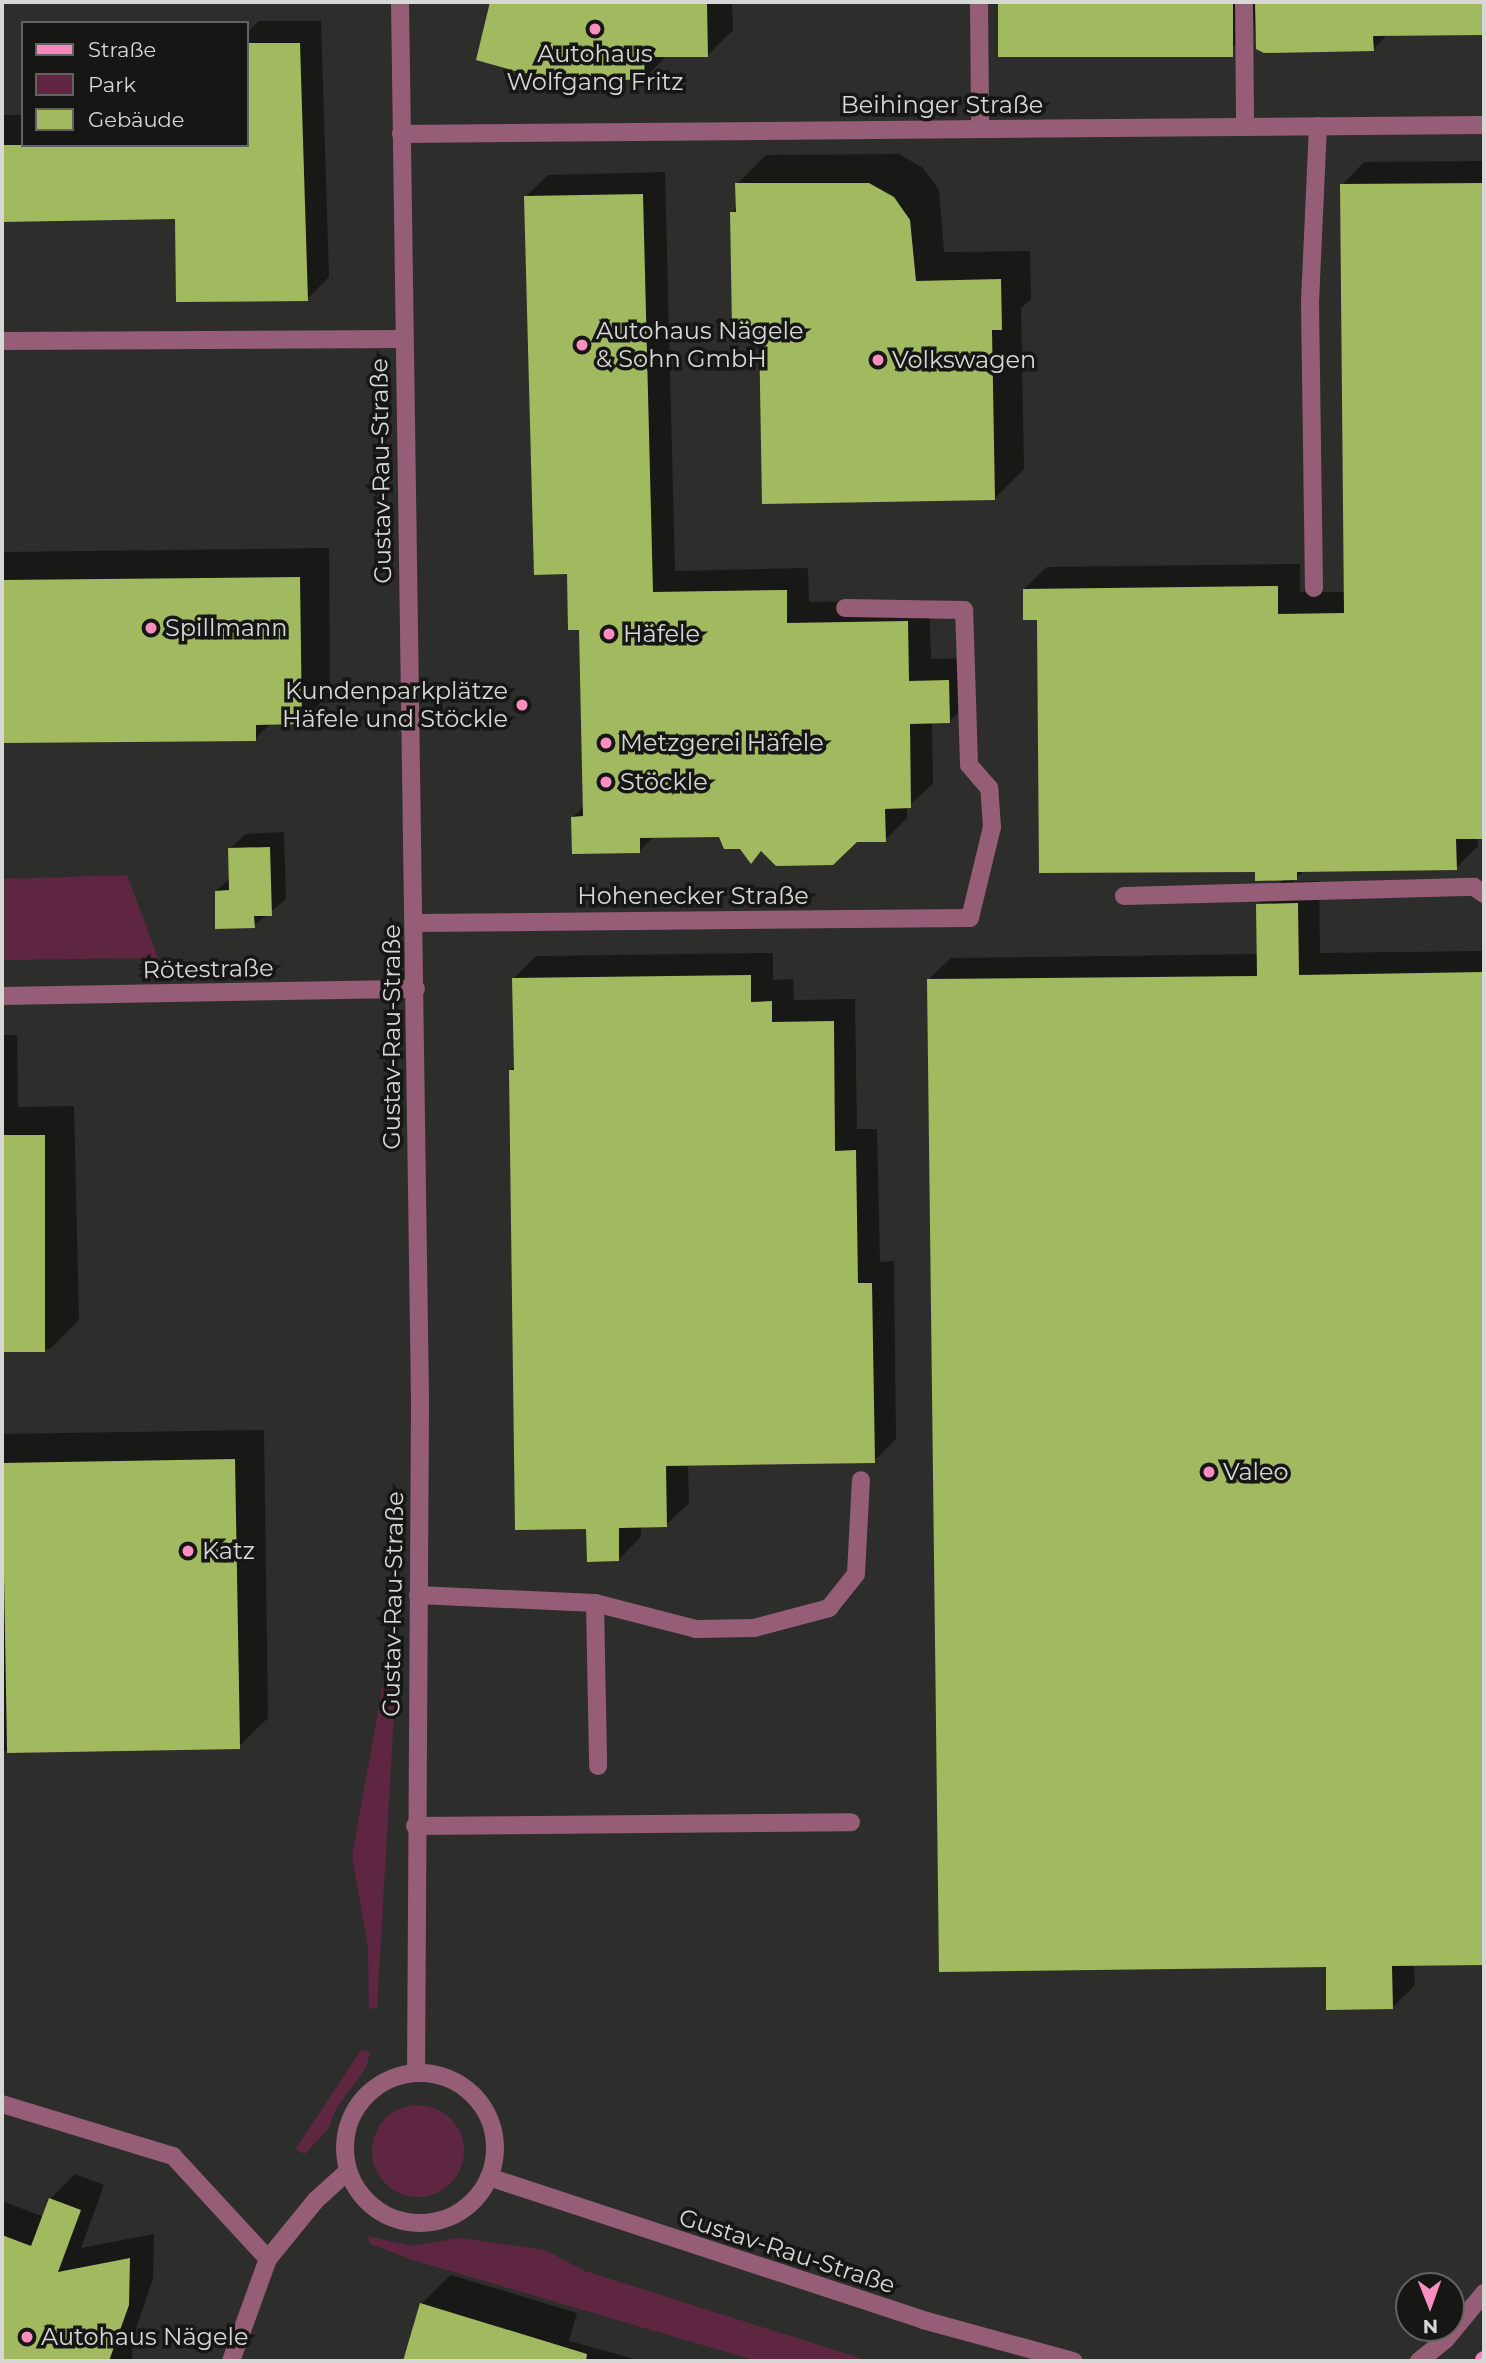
<!DOCTYPE html>
<meta charset="utf-8">
<style>
body{margin:0}
#map{position:relative;width:1486px;height:2363px;overflow:hidden;background:#2d2e2b;font-family:Montserrat,sans-serif}
div>[style]{position:absolute}
.green>*{inset:0;background:#5e2641}
.round{border-radius:50%}
.shadow>*{inset:0;background:#0007}
.building>*{inset:0;background:#a2ba5f;transform-origin:0 0}
.minor>*{height:18px;margin:-9px;padding:0 9px;transform-origin:9px;border-radius:9px;background:#965d76}
.minor>.ring{margin:-9px;padding:0;box-sizing:content-box;background:none;border:18px solid #965d76;border-radius:50%}
.major>*{height:18px;margin:-9px;padding:0 9px;transform-origin:9px;border-radius:9px;background:#fd87bd}
.dots>*{width:19px;height:19px;translate:-50% -50%;box-sizing:border-box;border:4px solid #161615;border-radius:50%}
span{translate:-50% -50%;white-space:nowrap;text-align:center;line-height:1.15;-webkit-text-stroke:7px #161615;paint-order:stroke}
.poi-label{font-size:24px;color:#d7d8d6}
.left{translate:0 -50%;text-align:left}
.right{translate:-100% -50%;text-align:right}
.street-label{font-size:24px;color:#d7d8d6}
.frame{position:absolute;inset:0;border:4px solid #d7d8d6;pointer-events:none}
.legend{position:absolute;left:21px;top:21px;width:228px;height:126px;box-sizing:border-box;background:#161615;border:2px solid #636462;margin:0;padding:9px 12px;list-style:none;font-size:21px;color:#d7d8d6}
.legend li{display:flex;align-items:center;gap:14px;height:35px}
.legend b{width:35px;border:2px solid #636462}
.north{position:absolute;left:1395px;top:2272px;width:70px;height:70px;box-sizing:border-box;background:#161615;border:2px solid #636462;border-radius:50%;rotate:179deg;font-size:19px;font-weight:700;line-height:28px;text-align:center;color:#d7d8d6}
.north::after{content:'';display:block;margin:auto;width:24px;height:32px;background:#fd8ec0;clip-path:polygon(50% 0,100% 100%,50% 72%,0 100%)}
</style>
<div id="map">
<div class="green">
<i style="clip-path:polygon(127px 875px,158px 958px,2px 960px,2px 879px)"></i>
<i style="clip-path:polygon(383px 1684px,395px 1689px,395px 1697px,377px 2008px,369px 2009px,368px 1947px,352px 1856px)"></i>
<i style="clip-path:polygon(361px 2050px,370px 2052px,366px 2068px,336px 2109px,328px 2129px,305px 2154px,295px 2150px)"></i>
<i class="round" style="left:372px;top:2105px;width:92px;height:92px"></i>
<i style="clip-path:polygon(368px 2236px,411px 2246px,459px 2238px,545px 2250px,585px 2271px,869px 2361px,757px 2361px,413px 2260px,370px 2244px)"></i>
</div>
<div class="shadow">
<i style="clip-path:polygon(491px 2px,732px 2px,733px 30px,708px 55px,667px 55px,645px 78px,478px 58px)"></i>
<i style="clip-path:polygon(1000px 2px,1484px 2px,1484px 34px,1388px 34px,1373px 49px,1257px 48px,1253px 17px,1252px 28px,1232px 48px,1001px 56px)"></i>
<i style="clip-path:polygon(259px 21px,321px 21px,329px 277px,307px 299px,177px 217px,2px 220px,2px 115px,23px 115px,23px 145px,247px 145px,247px 33px)"></i>
<i style="clip-path:polygon(899px 154px,923px 168px,939px 190px,944px 252px,1030px 251px,1031px 299px,1021px 308px,1024px 469px,995px 498px,760px 326px,731px 213px,737px 207px,737px 184px,766px 155px)"></i>
<i style="clip-path:polygon(1484px 161px,1484px 837px,1478px 838px,1478px 846px,1456px 868px,1305px 870px,1293px 882px,1319px 881px,1320px 953px,1484px 951px,1484px 1963px,1414px 1964px,1415px 1985px,1392px 2008px,1328px 1965px,928px 980px,951px 958px,1259px 954px,1258px 905px,1284px 879px,1257px 870px,1038px 618px,1024px 589px,1047px 567px,1300px 564px,1300px 592px,1346px 592px,1342px 185px,1364px 162px)"></i>
<i style="clip-path:polygon(665px 172px,675px 571px,808px 568px,809px 602px,929px 600px,931px 659px,971px 658px,972px 699px,949px 722px,932px 722px,933px 784px,907px 807px,907px 818px,885px 840px,763px 850px,751px 862px,741px 847px,720px 835px,654px 836px,639px 851px,573px 817px,584px 806px,581px 629px,569px 572px,525px 197px,548px 175px)"></i>
<i style="clip-path:polygon(329px 548px,330px 693px,301px 723px,271px 723px,255px 739px,2px 742px,2px 552px)"></i>
<i style="clip-path:polygon(284px 832px,286px 899px,254px 926px,216px 891px,231px 877px,230px 849px,245px 834px)"></i>
<i style="clip-path:polygon(773px 953px,773px 980px,793px 979px,794px 1000px,855px 999px,857px 1129px,877px 1129px,880px 1262px,894px 1261px,896px 1439px,874px 1461px,688px 1464px,689px 1503px,666px 1525px,641px 1526px,641px 1537px,619px 1559px,588px 1527px,510px 1071px,515px 1066px,514px 978px,536px 956px)"></i>
<i style="clip-path:polygon(2px 1035px,17px 1035px,18px 1107px,74px 1106px,79px 1320px,50px 1349px,2px 1350px)"></i>
<i style="clip-path:polygon(264px 1430px,268px 1718px,238px 1747px,2px 1751px,2px 1434px)"></i>
<i style="clip-path:polygon(75px 2174px,104px 2185px,81px 2248px,154px 2234px,153px 2279px,132px 2340px,132px 2361px,2px 2361px,2px 2201px,44px 2217px,50px 2199px)"></i>
<i style="clip-path:polygon(451px 2275px,577px 2313px,569px 2341px,642px 2361px,405px 2361px,421px 2304px)"></i>
</div>
<div class="building">
<i style="clip-path:polygon(490px 2px,707px 2px,708px 57px,644px 57px,645px 80px,565px 79px,519px 72px,476px 60px)"></i>
<i style="left:998px;top:2px;width:235px;height:55px"></i>
<i style="clip-path:polygon(1255px 2px,1484px 2px,1484px 35px,1373px 36px,1374px 51px,1264px 53px,1256px 49px)"></i>
<i style="clip-path:polygon(247px 43px,300px 43px,308px 301px,176px 302px,175px 219px,2px 222px,2px 145px,247px 145px)"></i>
<i style="clip-path:polygon(735px 183px,869px 183px,894px 197px,910px 220px,916px 281px,1001px 279px,1002px 330px,992px 330px,995px 500px,762px 504px,759px 327px,732px 328px,730px 212px,736px 212px)"></i>
<i style="clip-path:polygon(1484px 183px,1484px 839px,1456px 839px,1457px 870px,1297px 872px,1297px 880px,1255px 881px,1255px 872px,1039px 873px,1037px 620px,1023px 620px,1023px 589px,1278px 586px,1278px 614px,1344px 613px,1340px 184px)"></i>
<i style="clip-path:polygon(643px 194px,653px 592px,787px 590px,787px 623px,908px 621px,909px 681px,949px 680px,950px 723px,910px 724px,911px 808px,885px 809px,886px 842px,857px 842px,833px 865px,776px 866px,761px 851px,751px 864px,740px 849px,724px 849px,719px 837px,640px 838px,640px 853px,572px 854px,571px 817px,583px 816px,579px 630px,568px 630px,567px 574px,534px 575px,524px 196px)"></i>
<i style="clip-path:polygon(300px 577px,302px 724px,256px 725px,256px 741px,2px 743px,2px 580px)"></i>
<i style="clip-path:polygon(270px 847px,272px 916px,254px 916px,255px 928px,215px 929px,215px 891px,229px 890px,228px 848px)"></i>
<i style="clip-path:polygon(1298px 903px,1299px 975px,1484px 972px,1484px 1965px,1392px 1966px,1393px 2009px,1326px 2010px,1326px 1967px,939px 1972px,927px 979px,1257px 976px,1256px 904px)"></i>
<i style="clip-path:polygon(751px 975px,751px 1002px,772px 1001px,772px 1022px,834px 1021px,835px 1151px,856px 1150px,858px 1283px,872px 1283px,875px 1463px,666px 1466px,667px 1527px,619px 1528px,619px 1561px,587px 1562px,586px 1529px,515px 1530px,509px 1070px,514px 1070px,512px 978px)"></i>
<i style="left:2px;top:1135px;width:43px;height:217px"></i>
<i style="left:235px;top:1459px;width:290px;height:233px;rotate:89deg"></i>
<i style="clip-path:polygon(49px 2198px,81px 2210px,58px 2272px,130px 2258px,129px 2305px,109px 2361px,2px 2361px,2px 2235px,31px 2246px)"></i>
<i style="clip-path:polygon(420px 2303px,587px 2354px,586px 2361px,403px 2361px)"></i>
</div>
<div class="minor">
<i style="left:400px;top:2px;width:1403px;rotate:89.18deg"></i>
<i style="left:420px;top:1405px;width:668px;rotate:90.34deg"></i>
<i style="left:979px;top:2px;width:127px;rotate:89.5deg"></i>
<i style="left:1244px;top:2px;width:124px;rotate:89.5deg"></i>
<i style="left:401px;top:134px;width:1083px;rotate:-0.48deg"></i>
<i style="left:2px;top:341px;width:402px;rotate:-0.3deg"></i>
<i style="left:1314px;top:588px;width:286px;rotate:-90.8deg"></i>
<i style="left:1310px;top:302px;width:176px;rotate:-87.4deg"></i>
<i style="left:1124px;top:896px;width:350px;rotate:-1.5deg"></i>
<i style="left:1474px;top:887px;width:12px;rotate:35deg"></i>
<i style="left:416px;top:923px;width:554px;rotate:-0.52deg"></i>
<i style="left:970px;top:918px;width:94px;rotate:-76.4deg"></i>
<i style="left:992px;top:827px;width:39px;rotate:-94deg"></i>
<i style="left:989px;top:788px;width:30px;rotate:-131deg"></i>
<i style="left:969px;top:765px;width:155px;rotate:-91.8deg"></i>
<i style="left:964px;top:610px;width:119px;rotate:-179deg"></i>
<i style="left:2px;top:996px;width:414px;rotate:-1deg"></i>
<i style="left:418px;top:1595px;width:177px;rotate:2.6deg"></i>
<i style="left:595px;top:1603px;width:163px;rotate:88.9deg"></i>
<i style="left:595px;top:1603px;width:104px;rotate:14.4deg"></i>
<i style="left:696px;top:1629px;width:58px;rotate:-1deg"></i>
<i style="left:754px;top:1628px;width:78px;rotate:-14.9deg"></i>
<i style="left:829px;top:1608px;width:43px;rotate:-51.5deg"></i>
<i style="left:856px;top:1574px;width:94px;rotate:-87deg"></i>
<i style="left:415px;top:1826px;width:436px;rotate:-0.5deg"></i>
<i class="ring" style="left:345px;top:2073px;width:132px;height:132px"></i>
<i style="left:2px;top:2104px;width:179px;rotate:16.9deg"></i>
<i style="left:173px;top:2156px;width:140px;rotate:47.3deg"></i>
<i style="left:489px;top:2177px;width:457px;rotate:18.2deg"></i>
<i style="left:923px;top:2320px;width:156px;rotate:15.3deg"></i>
<i style="left:231px;top:2361px;width:109px;rotate:-70.1deg"></i>
<i style="left:268px;top:2259px;width:76px;rotate:-50.9deg"></i>
<i style="left:316px;top:2200px;width:43px;rotate:-42.2deg"></i>
<i style="left:1419px;top:2361px;width:35px;rotate:-39deg"></i>
<i style="left:1446px;top:2339px;width:60px;rotate:-50.4deg"></i>
</div>
<div class="major">
<i style="left:1484px;top:2361px;width:1px;rotate:-90deg"></i>
</div>
<div class="dots">
<i style="left:595px;top:29px;background:#fd8ec0"></i>
<i style="left:582px;top:345px;background:#fd8ec0"></i>
<i style="left:878px;top:360px;background:#fd8ec0"></i>
<i style="left:151px;top:628px;background:#fd8ec0"></i>
<i style="left:609px;top:634px;background:#fd8ec0"></i>
<i style="left:522px;top:705px;background:#fd8ec0"></i>
<i style="left:606px;top:743px;background:#fd8ec0"></i>
<i style="left:606px;top:782px;background:#fd8ec0"></i>
<i style="left:1209px;top:1472px;background:#fd8ec0"></i>
<i style="left:188px;top:1551px;background:#fd8ec0"></i>
<i style="left:27px;top:2337px;background:#fd8ec0"></i>
</div>
<div class="poi-label">
<span style="left:595px;top:68px">Autohaus<br>Wolfgang Fritz</span>
<span class="left" style="left:596px;top:345px">Autohaus Nägele<br>&amp; Sohn GmbH</span>
<span class="left" style="left:892px;top:360px">Volkswagen</span>
<span class="left" style="left:165px;top:628px">Spillmann</span>
<span class="left" style="left:623px;top:634px">Häfele</span>
<span class="right" style="left:508px;top:705px">Kundenparkplätze<br>Häfele und Stöckle</span>
<span class="left" style="left:620px;top:743px">Metzgerei Häfele</span>
<span class="left" style="left:620px;top:782px">Stöckle</span>
<span class="left" style="left:1223px;top:1472px">Valeo</span>
<span class="left" style="left:202px;top:1551px">Katz</span>
<span class="left" style="left:41px;top:2337px">Autohaus Nägele</span>
</div>
<div class="street-label">
<span style="left:942px;top:105px">Beihinger Straße</span>
<span style="left:381px;top:471px;rotate:-91deg">Gustav-Rau-Straße</span>
<span style="left:693px;top:896px">Hohenecker Straße</span>
<span style="left:208px;top:969px;rotate:-1deg">Rötestraße</span>
<span style="left:392px;top:1037px;rotate:-90deg">Gustav-Rau-Straße</span>
<span style="left:393px;top:1604px;rotate:-89deg">Gustav-Rau-Straße</span>
<span style="left:787px;top:2251px;rotate:18deg">Gustav-Rau-Straße</span>
</div>
<div class="frame"></div>
<ul class="legend">
<li><b style="height:9px;background:#fd87bd"></b>Straße</li>
<li><b style="height:19px;background:#5e2641"></b>Park</li>
<li><b style="height:19px;background:#a2ba5f"></b>Gebäude</li>
</ul>
<div class="north">N</div>
</div>
